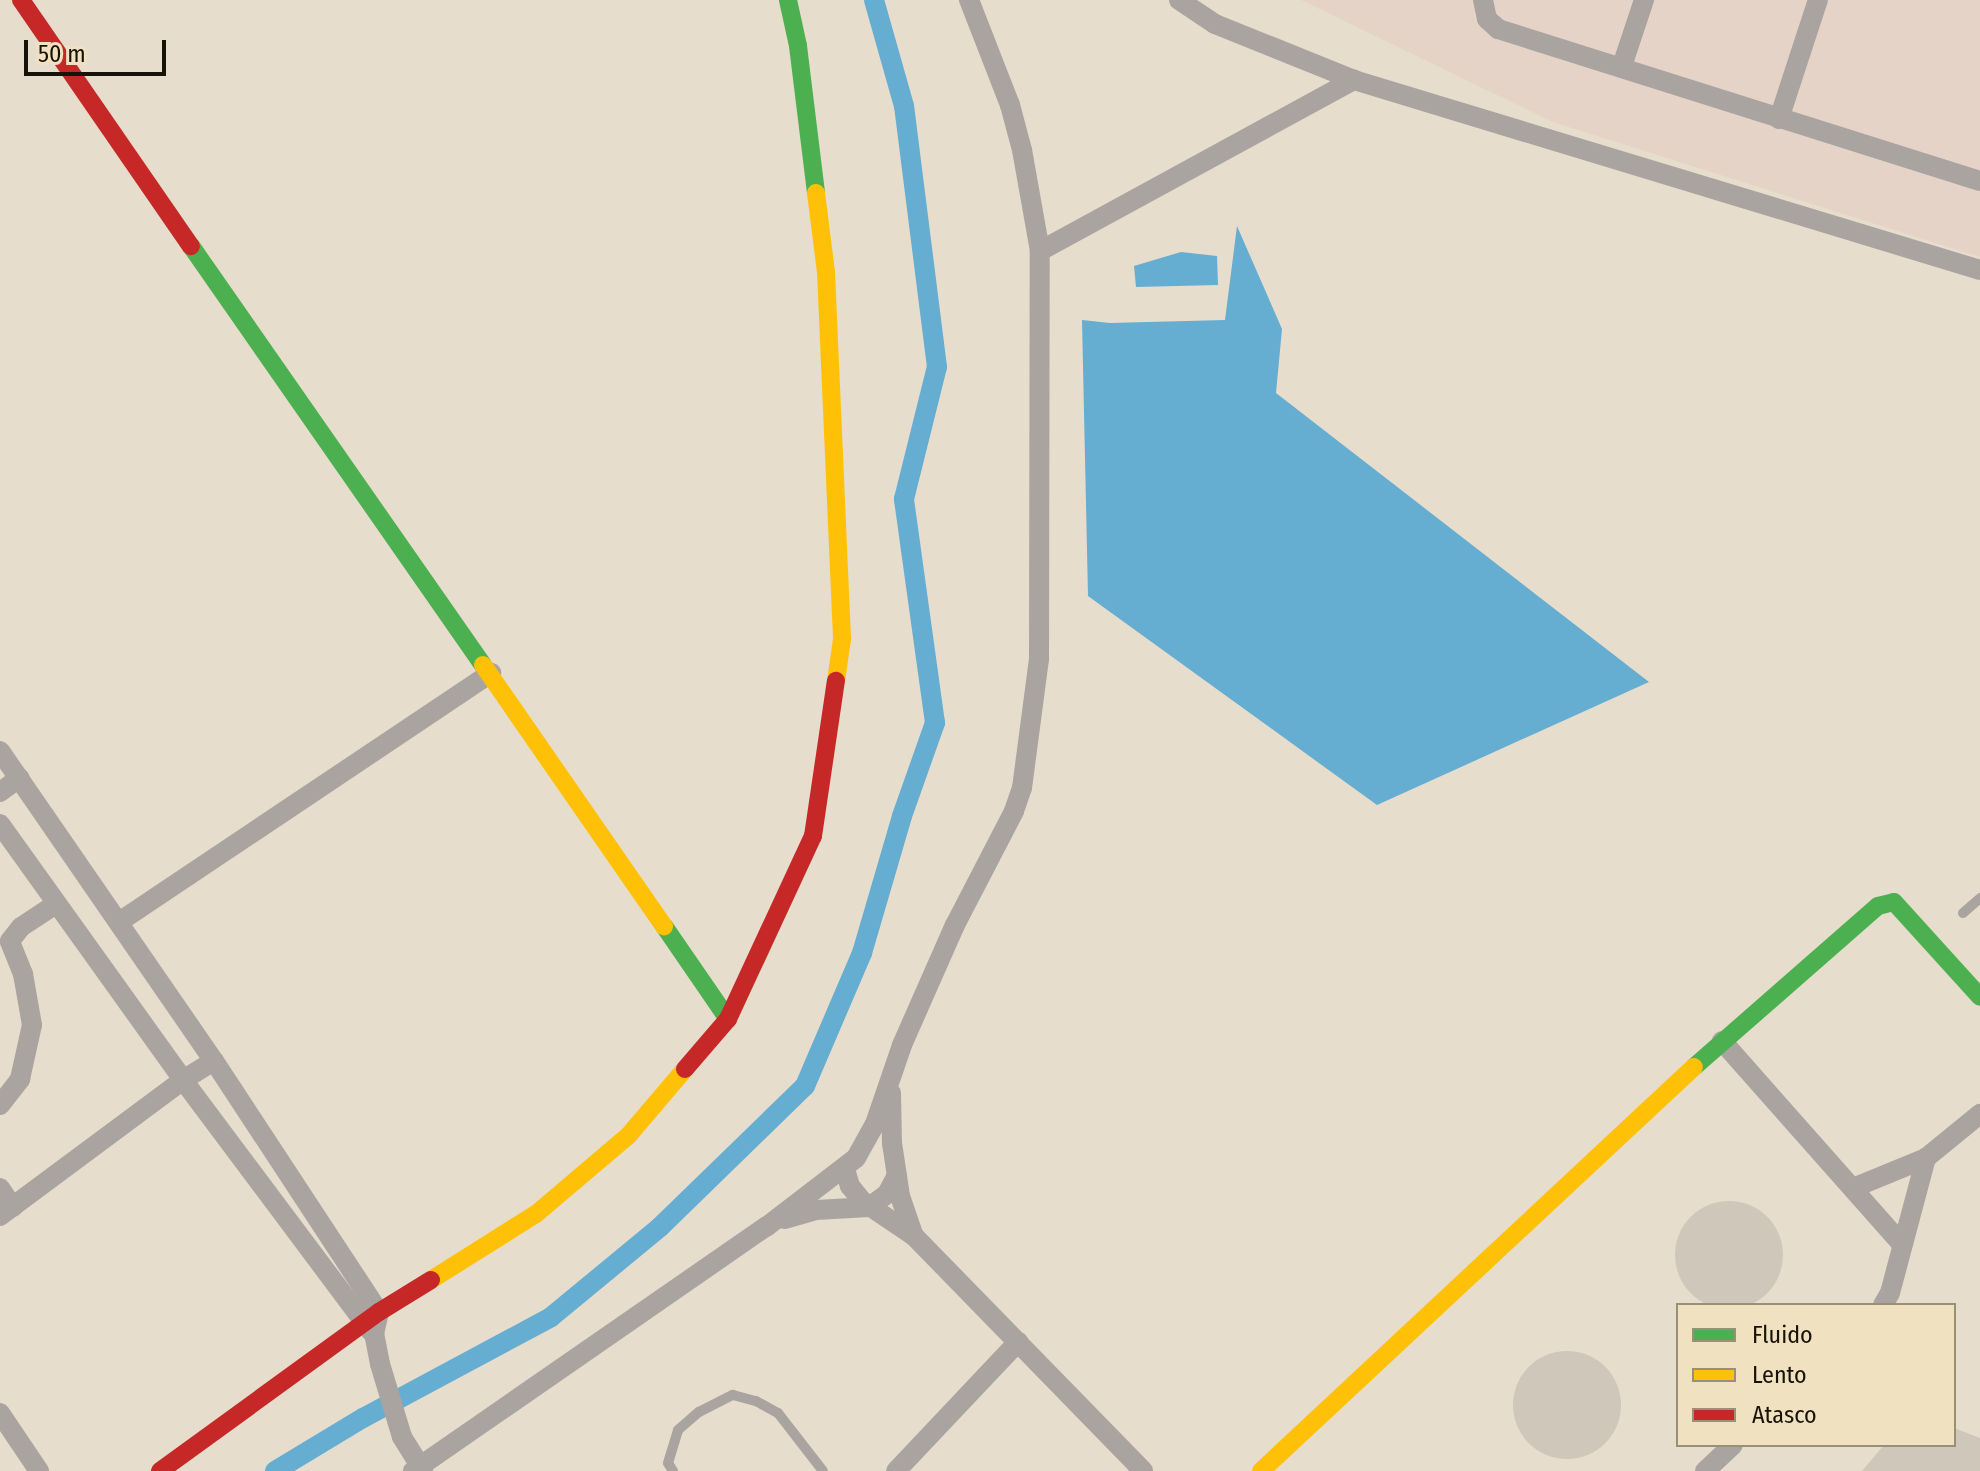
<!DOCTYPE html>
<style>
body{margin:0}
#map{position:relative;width:1980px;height:1471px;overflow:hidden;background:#e6ddcc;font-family:"Fira Sans Condensed",sans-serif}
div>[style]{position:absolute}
.industrial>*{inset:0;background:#e5d3c7}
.water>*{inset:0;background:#66add2}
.canal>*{height:20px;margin:-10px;padding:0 10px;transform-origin:10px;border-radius:10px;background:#66add2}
.building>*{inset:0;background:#cfc7ba}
.round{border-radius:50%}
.lane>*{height:10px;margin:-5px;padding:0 5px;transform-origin:5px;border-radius:5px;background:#aaa4a1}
.street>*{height:20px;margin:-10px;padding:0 10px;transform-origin:10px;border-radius:10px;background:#aaa4a1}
.fast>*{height:18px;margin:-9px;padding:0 9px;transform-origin:9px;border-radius:9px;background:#4caf50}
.slow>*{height:18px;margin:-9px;padding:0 9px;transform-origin:9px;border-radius:9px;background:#ffc107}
.jam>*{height:18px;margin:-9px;padding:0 9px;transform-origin:9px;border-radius:9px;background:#c62828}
span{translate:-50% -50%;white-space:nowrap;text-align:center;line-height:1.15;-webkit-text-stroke:7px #f0e1c1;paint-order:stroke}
.legend{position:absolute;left:1676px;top:1303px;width:280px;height:144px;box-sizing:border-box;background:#f0e1c1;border:2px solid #9a8f77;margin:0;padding:10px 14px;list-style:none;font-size:24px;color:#181308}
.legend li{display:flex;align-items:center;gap:16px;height:40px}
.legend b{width:40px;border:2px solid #9a8f77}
.scale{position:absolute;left:24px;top:40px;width:142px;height:36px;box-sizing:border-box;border:4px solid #181308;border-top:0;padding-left:10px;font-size:24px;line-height:28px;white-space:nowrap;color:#181308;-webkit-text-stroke:6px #f0e1c1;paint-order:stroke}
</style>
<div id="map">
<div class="industrial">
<i style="clip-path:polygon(1301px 0,1980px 0,1980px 257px,1553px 122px)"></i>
</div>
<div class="water">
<i style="clip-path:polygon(1237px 226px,1282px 329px,1276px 393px,1649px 682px,1377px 805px,1088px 596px,1082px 320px,1110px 323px,1225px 320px)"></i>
<i style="clip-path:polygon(1181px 252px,1217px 256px,1218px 285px,1136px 287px,1134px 266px)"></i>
</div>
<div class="canal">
<i style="left:275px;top:1471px;width:103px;rotate:-31.1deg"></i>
<i style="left:363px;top:1418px;width:213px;rotate:-28.2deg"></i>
<i style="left:551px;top:1317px;width:141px;rotate:-39.5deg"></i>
<i style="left:660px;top:1227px;width:202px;rotate:-44.2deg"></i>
<i style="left:805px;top:1086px;width:145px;rotate:-66.8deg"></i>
<i style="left:862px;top:953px;width:143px;rotate:-73.7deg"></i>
<i style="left:902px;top:816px;width:99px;rotate:-70.5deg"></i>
<i style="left:935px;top:723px;width:226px;rotate:-97.9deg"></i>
<i style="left:904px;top:499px;width:136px;rotate:-76deg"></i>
<i style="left:937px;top:367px;width:263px;rotate:-97.2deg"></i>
<i style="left:904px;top:106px;width:110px;rotate:-105.8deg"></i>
</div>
<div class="building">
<i class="round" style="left:1675px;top:1201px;width:108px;height:108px"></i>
<i class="round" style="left:1513px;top:1351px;width:108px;height:108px"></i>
<i style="clip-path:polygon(1954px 1428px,1980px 1438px,1980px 1471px,1862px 1471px,1884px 1445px,1954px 1445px)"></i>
</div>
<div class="lane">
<i style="left:1963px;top:913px;width:23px;rotate:-41deg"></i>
<i style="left:673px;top:1471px;width:9px;rotate:-122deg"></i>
<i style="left:668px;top:1463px;width:34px;rotate:-73deg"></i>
<i style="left:678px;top:1430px;width:28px;rotate:-41deg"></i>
<i style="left:699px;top:1412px;width:38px;rotate:-27deg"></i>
<i style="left:733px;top:1395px;width:24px;rotate:15deg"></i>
<i style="left:756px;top:1401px;width:25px;rotate:29deg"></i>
<i style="left:778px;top:1413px;width:73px;rotate:52.2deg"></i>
</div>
<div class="street">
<i style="left:1179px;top:0;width:43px;rotate:33.7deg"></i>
<i style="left:1215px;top:24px;width:150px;rotate:21.9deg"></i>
<i style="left:1354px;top:80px;width:654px;rotate:16.88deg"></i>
<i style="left:1483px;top:0;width:19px;rotate:78deg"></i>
<i style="left:1487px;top:19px;width:15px;rotate:42deg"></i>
<i style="left:1498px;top:29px;width:505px;rotate:17.5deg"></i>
<i style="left:1622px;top:66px;width:70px;rotate:-71.6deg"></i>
<i style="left:1779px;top:119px;width:125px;rotate:-71.9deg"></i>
<i style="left:1040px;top:251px;width:358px;rotate:-28.6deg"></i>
<i style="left:0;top:751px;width:377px;rotate:55.4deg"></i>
<i style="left:214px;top:1061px;width:300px;rotate:56.7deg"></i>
<i style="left:379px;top:1312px;width:22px;rotate:103deg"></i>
<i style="left:374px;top:1333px;width:32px;rotate:79deg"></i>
<i style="left:380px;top:1364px;width:76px;rotate:73.2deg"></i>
<i style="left:402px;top:1437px;width:40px;rotate:58deg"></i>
<i style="left:0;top:792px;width:24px;rotate:-36deg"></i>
<i style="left:0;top:824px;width:315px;rotate:54.4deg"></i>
<i style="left:183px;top:1080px;width:314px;rotate:53.2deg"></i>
<i style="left:119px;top:922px;width:448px;rotate:-33.8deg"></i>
<i style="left:1722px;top:1041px;width:270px;rotate:48.5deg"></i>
<i style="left:891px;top:1093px;width:50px;rotate:88.9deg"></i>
<i style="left:892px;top:1143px;width:54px;rotate:81.4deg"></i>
<i style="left:900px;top:1196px;width:40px;rotate:71.1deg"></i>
<i style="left:0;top:1105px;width:33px;rotate:-52deg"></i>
<i style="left:20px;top:1079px;width:55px;rotate:-77.5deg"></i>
<i style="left:32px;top:1025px;width:52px;rotate:-100deg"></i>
<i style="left:23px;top:974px;width:35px;rotate:-112deg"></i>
<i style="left:10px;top:941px;width:18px;rotate:-52deg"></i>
<i style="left:21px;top:927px;width:42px;rotate:-33.3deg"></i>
<i style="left:845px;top:1169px;width:18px;rotate:74deg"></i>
<i style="left:850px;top:1186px;width:19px;rotate:51deg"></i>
<i style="left:862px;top:1201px;width:63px;rotate:33.9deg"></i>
<i style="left:914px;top:1236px;width:328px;rotate:45.7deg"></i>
<i style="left:0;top:1188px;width:23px;rotate:56deg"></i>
<i style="left:1853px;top:1188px;width:79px;rotate:-22.3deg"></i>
<i style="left:0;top:1216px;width:228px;rotate:-36.6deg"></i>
<i style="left:183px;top:1080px;width:36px;rotate:-32deg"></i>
<i style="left:785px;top:1219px;width:32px;rotate:-16deg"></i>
<i style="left:816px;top:1210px;width:53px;rotate:-3.2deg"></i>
<i style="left:869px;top:1207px;width:22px;rotate:-36deg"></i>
<i style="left:887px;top:1194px;width:21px;rotate:-62deg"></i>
<i style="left:1883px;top:1305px;width:14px;rotate:-60deg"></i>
<i style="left:1890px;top:1293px;width:140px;rotate:-75.1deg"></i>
<i style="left:1926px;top:1158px;width:70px;rotate:-39.2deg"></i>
<i style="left:0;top:1413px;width:70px;rotate:56.1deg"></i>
<i style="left:413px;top:1471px;width:429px;rotate:-34.7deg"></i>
<i style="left:766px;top:1227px;width:113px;rotate:-37.5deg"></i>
<i style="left:856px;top:1158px;width:39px;rotate:-61deg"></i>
<i style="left:875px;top:1124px;width:83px;rotate:-71.1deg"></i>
<i style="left:902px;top:1045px;width:131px;rotate:-66.2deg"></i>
<i style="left:955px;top:925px;width:128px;rotate:-62.6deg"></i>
<i style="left:1014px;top:811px;width:24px;rotate:-71deg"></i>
<i style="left:1022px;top:788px;width:130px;rotate:-82.5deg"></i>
<i style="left:1039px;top:659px;width:408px;rotate:-89.9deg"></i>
<i style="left:1040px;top:251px;width:103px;rotate:-100.1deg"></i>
<i style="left:1022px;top:150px;width:47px;rotate:-104.9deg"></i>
<i style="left:1010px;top:105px;width:113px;rotate:-111.3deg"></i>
<i style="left:896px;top:1471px;width:178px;rotate:-46.6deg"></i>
<i style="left:1705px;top:1471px;width:38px;rotate:-43deg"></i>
</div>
<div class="fast">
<i style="left:788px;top:0;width:47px;rotate:77.7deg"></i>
<i style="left:798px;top:46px;width:148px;rotate:83deg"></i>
<i style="left:191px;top:246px;width:511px;rotate:55.13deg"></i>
<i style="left:664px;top:926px;width:113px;rotate:55.5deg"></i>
<i style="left:1694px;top:1067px;width:244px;rotate:-41.2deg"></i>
<i style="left:1878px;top:906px;width:16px;rotate:-14deg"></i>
<i style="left:1894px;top:902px;width:128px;rotate:47.8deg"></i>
</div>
<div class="slow">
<i style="left:816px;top:193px;width:80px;rotate:82.8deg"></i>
<i style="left:826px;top:272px;width:367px;rotate:87.5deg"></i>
<i style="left:842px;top:639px;width:42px;rotate:98.1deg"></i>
<i style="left:483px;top:665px;width:318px;rotate:55.3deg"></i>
<i style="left:431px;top:1280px;width:124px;rotate:-32.2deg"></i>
<i style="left:536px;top:1214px;width:121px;rotate:-40.3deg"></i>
<i style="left:628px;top:1136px;width:88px;rotate:-49.6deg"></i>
<i style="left:1261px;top:1471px;width:592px;rotate:-43.02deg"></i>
</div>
<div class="jam">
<i style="left:21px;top:0;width:299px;rotate:55.4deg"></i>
<i style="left:685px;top:1069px;width:66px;rotate:-49.3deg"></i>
<i style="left:728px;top:1019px;width:202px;rotate:-65.1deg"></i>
<i style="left:813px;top:836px;width:157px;rotate:-81.6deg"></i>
<i style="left:160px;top:1471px;width:271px;rotate:-36deg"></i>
<i style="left:379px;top:1312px;width:61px;rotate:-31.6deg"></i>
</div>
<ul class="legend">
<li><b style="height:10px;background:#4caf50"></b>Fluido</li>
<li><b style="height:10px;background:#ffc107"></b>Lento</li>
<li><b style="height:10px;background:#c62828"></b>Atasco</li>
</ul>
<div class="scale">50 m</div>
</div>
